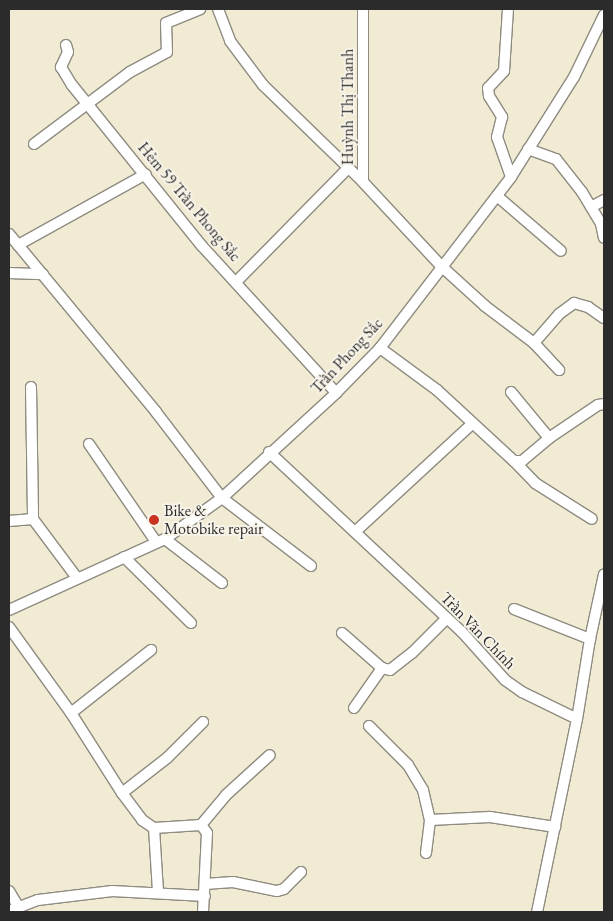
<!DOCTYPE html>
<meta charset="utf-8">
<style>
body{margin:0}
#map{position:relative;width:613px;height:921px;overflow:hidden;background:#f1ebd4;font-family:"EB Garamond",serif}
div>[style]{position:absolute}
.roads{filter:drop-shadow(1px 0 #8e8b80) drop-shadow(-1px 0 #8e8b80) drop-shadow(0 1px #8e8b80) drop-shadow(0 -1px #8e8b80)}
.minor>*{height:10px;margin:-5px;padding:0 5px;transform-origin:5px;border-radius:5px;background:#fff}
.dots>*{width:14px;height:14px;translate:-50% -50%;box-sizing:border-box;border:2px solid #f7f3e8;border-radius:50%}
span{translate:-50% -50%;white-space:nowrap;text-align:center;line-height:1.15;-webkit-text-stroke:4px #f7f3e8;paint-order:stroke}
.street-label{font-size:16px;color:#2b2b2b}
.poi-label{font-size:16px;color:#2b2b2b}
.left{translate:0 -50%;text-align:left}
.frame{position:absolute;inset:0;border:10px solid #2b2b2b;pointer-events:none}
</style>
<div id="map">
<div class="roads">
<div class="minor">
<i style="left:218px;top:9px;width:34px;rotate:69deg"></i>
<i style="left:230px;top:41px;width:55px;rotate:53.1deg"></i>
<i style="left:263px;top:85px;width:139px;rotate:44.1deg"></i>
<i style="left:363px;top:9px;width:173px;rotate:90deg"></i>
<i style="left:363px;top:182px;width:113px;rotate:47.1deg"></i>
<i style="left:440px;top:265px;width:61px;rotate:42.3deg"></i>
<i style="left:485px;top:306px;width:61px;rotate:37.1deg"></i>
<i style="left:534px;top:343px;width:37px;rotate:47deg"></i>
<i style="left:508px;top:9px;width:62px;rotate:93.7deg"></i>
<i style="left:504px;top:71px;width:23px;rotate:133deg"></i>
<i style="left:488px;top:88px;width:8px;rotate:83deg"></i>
<i style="left:489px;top:96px;width:25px;rotate:58deg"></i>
<i style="left:502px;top:117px;width:21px;rotate:104deg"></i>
<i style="left:497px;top:137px;width:42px;rotate:70.7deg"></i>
<i style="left:66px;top:45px;width:7px;rotate:74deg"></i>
<i style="left:68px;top:52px;width:17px;rotate:115deg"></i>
<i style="left:61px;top:67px;width:21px;rotate:59deg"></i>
<i style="left:72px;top:85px;width:207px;rotate:51.1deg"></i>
<i style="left:202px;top:246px;width:199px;rotate:47.6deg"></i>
<i style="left:34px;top:144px;width:120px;rotate:-36.9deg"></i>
<i style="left:130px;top:72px;width:42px;rotate:-28.4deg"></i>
<i style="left:167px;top:52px;width:29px;rotate:-92deg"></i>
<i style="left:166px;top:23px;width:37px;rotate:-22deg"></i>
<i style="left:528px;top:149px;width:30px;rotate:20deg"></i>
<i style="left:556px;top:159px;width:42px;rotate:51.8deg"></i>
<i style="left:582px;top:192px;width:37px;rotate:59deg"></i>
<i style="left:601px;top:224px;width:14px;rotate:78deg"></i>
<i style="left:497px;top:196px;width:84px;rotate:40.7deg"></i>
<i style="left:591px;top:207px;width:15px;rotate:-28deg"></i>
<i style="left:9px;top:234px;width:231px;rotate:50.4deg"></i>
<i style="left:156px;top:412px;width:108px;rotate:52.5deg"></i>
<i style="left:222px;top:498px;width:112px;rotate:37.4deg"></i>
<i style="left:18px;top:245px;width:146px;rotate:-29deg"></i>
<i style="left:9px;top:273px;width:34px;rotate:2deg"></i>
<i style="left:236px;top:282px;width:160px;rotate:-45.5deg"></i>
<i style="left:534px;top:343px;width:38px;rotate:-49deg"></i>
<i style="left:559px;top:314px;width:19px;rotate:-36deg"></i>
<i style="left:574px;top:303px;width:15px;rotate:16deg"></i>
<i style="left:588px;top:307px;width:19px;rotate:35deg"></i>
<i style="left:380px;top:348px;width:71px;rotate:36.4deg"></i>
<i style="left:437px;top:390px;width:105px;rotate:42.7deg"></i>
<i style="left:514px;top:461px;width:8px"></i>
<i style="left:522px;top:461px;width:35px;rotate:-40deg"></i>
<i style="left:549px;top:438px;width:59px;rotate:-34deg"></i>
<i style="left:598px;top:405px;width:6px;rotate:-9deg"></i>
<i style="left:31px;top:387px;width:132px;rotate:89.1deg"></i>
<i style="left:511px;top:392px;width:60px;rotate:50.4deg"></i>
<i style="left:89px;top:444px;width:119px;rotate:55.6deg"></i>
<i style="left:269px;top:452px;width:264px;rotate:43deg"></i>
<i style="left:462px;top:632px;width:64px;rotate:48.1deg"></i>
<i style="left:505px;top:680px;width:21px;rotate:35deg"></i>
<i style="left:522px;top:692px;width:61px;rotate:26.1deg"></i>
<i style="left:577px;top:719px;width:197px;rotate:101.7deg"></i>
<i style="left:514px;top:461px;width:30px;rotate:46deg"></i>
<i style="left:535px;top:483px;width:67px;rotate:32.3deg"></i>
<i style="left:9px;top:521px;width:24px;rotate:-5deg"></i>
<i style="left:33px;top:519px;width:74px;rotate:53.3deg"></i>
<i style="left:356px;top:531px;width:159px;rotate:-42.7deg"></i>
<i style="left:165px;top:539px;width:72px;rotate:37.7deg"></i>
<i style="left:124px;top:557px;width:94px;rotate:44.6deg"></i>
<i style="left:514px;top:609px;width:82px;rotate:21.5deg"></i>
<i style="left:590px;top:639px;width:81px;rotate:99.2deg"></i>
<i style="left:9px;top:610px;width:171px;rotate:-24.5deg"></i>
<i style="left:165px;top:539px;width:70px;rotate:-35.7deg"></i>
<i style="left:222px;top:498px;width:155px;rotate:-42.6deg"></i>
<i style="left:336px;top:393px;width:63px;rotate:-45.6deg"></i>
<i style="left:380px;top:348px;width:215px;rotate:-52.5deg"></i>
<i style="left:511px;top:177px;width:118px;rotate:-57.8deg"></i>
<i style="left:574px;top:77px;width:69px;rotate:-64.2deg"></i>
<i style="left:9px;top:627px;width:106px;rotate:54.2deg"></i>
<i style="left:71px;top:713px;width:95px;rotate:57.5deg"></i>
<i style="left:122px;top:793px;width:34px;rotate:53deg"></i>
<i style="left:142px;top:820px;width:14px;rotate:34deg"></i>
<i style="left:342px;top:633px;width:53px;rotate:41.2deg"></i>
<i style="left:382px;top:668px;width:8px;rotate:14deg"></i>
<i style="left:390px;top:670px;width:28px;rotate:-38deg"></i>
<i style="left:412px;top:653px;width:49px;rotate:-45deg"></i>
<i style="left:590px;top:639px;width:66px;rotate:-77.8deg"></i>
<i style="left:354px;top:708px;width:49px;rotate:-55deg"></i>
<i style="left:71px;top:713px;width:102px;rotate:-38.2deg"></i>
<i style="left:369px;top:726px;width:55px;rotate:45deg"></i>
<i style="left:408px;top:765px;width:29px;rotate:59deg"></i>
<i style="left:423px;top:790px;width:31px;rotate:77deg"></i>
<i style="left:122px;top:793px;width:57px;rotate:-37.9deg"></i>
<i style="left:167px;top:758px;width:51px;rotate:-45deg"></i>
<i style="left:201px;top:825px;width:39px;rotate:-50deg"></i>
<i style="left:226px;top:795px;width:59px;rotate:-42.3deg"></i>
<i style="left:154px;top:828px;width:47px;rotate:-3.7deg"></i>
<i style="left:201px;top:825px;width:10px;rotate:53deg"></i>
<i style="left:207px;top:833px;width:79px;rotate:92.9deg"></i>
<i style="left:154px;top:828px;width:64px;rotate:86.4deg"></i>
<i style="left:426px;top:853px;width:33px;rotate:-83deg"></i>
<i style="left:430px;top:820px;width:60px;rotate:-2.9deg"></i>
<i style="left:490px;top:817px;width:66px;rotate:8.7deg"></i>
<i style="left:205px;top:884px;width:28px;rotate:-4deg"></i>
<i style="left:233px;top:882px;width:45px;rotate:11.6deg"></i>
<i style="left:277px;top:891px;width:7px;rotate:-16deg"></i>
<i style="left:284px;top:889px;width:24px;rotate:-45deg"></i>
<i style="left:9px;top:891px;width:17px;rotate:59deg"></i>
<i style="left:9px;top:911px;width:31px;rotate:-21deg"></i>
<i style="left:38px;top:900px;width:75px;rotate:-6.9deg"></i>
<i style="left:112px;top:891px;width:93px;rotate:3.1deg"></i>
</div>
</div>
<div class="dots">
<i style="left:154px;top:520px;background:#c8321e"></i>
</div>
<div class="street-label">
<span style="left:348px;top:107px;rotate:-90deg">Huỳnh Thị Thanh</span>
<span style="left:189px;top:202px;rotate:50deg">Hẻm 59 Trần Phong Sắc</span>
<span style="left:347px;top:356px;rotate:-47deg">Trần Phong Sắc</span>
<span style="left:478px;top:631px;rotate:46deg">Trần Văn Chính</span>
</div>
<div class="poi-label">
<span class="left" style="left:164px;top:520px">Bike &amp;<br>Motobike repair</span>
</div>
<div class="frame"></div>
</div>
